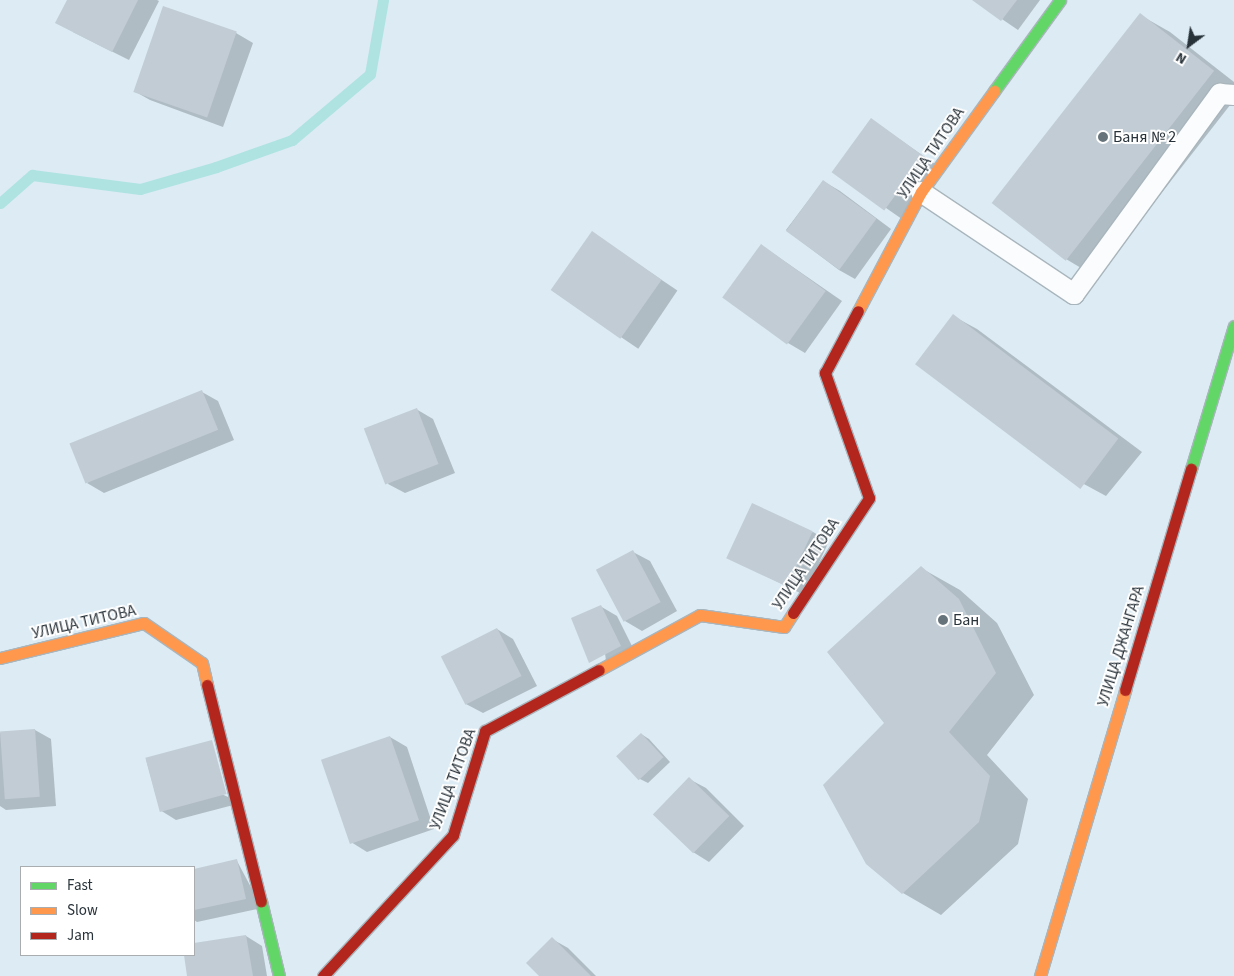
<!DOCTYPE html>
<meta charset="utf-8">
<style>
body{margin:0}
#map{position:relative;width:1234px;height:976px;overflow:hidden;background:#dcebf4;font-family:"Source Sans 3",sans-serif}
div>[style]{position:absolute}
.shadow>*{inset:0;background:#0003;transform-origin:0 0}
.stream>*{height:11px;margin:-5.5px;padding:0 5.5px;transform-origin:5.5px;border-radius:5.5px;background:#aee3e2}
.building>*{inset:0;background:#c2ccd5;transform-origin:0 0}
.roads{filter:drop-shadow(1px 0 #a9b5bc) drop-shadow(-1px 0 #a9b5bc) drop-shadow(0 1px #a9b5bc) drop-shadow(0 -1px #a9b5bc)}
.lane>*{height:20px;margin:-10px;padding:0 10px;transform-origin:10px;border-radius:10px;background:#fafcfd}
.fast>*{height:11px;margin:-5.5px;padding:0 5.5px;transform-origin:5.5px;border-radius:5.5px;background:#63d668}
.slow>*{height:11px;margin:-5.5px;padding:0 5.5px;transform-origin:5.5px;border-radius:5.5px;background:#ff974d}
.jam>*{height:11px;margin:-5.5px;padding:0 5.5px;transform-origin:5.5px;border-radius:5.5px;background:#b3261e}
.dots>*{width:14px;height:14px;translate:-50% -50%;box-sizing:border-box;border:2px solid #fff;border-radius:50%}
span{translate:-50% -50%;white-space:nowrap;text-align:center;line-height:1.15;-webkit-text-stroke:4px #fff;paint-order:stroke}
.poi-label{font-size:16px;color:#283239}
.left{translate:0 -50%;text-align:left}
.street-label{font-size:16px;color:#283239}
.legend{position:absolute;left:20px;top:866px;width:175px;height:90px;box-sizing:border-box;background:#fff;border:1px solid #a9adb0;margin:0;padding:6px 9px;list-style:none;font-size:15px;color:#283239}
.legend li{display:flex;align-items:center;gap:10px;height:25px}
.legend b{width:25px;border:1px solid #a9adb0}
.north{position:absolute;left:1164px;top:20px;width:50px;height:50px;-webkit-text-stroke:4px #fff;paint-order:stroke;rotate:211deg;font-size:14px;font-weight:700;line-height:20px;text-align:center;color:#283239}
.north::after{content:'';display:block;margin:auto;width:18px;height:22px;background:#283239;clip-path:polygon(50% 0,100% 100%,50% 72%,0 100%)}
</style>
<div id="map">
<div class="shadow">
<i style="clip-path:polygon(68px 0,157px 0,159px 1px,129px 60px,73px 32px)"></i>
<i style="clip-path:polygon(974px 0,1040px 0,1018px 30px)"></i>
<i style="clip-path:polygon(1140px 15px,1170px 32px,1234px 82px,1234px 100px,1096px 277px,1066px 259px,993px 203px)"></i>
<i style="clip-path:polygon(236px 33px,253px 43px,223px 127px,150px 100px,134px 91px)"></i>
<i style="left:872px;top:120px;width:83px;height:64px;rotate:35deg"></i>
<i style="clip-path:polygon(823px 181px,840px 191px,891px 229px,855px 279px,839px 270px,786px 230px)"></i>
<i style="left:592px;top:233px;width:103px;height:70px;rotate:34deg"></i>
<i style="clip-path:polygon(761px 245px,842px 301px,805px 353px,788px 343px)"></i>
<i style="clip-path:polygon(953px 316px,977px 329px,1142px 452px,1106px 496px,1082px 483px)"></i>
<i style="clip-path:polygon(202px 392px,218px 401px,234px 440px,104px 493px,87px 483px)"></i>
<i style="clip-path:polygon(416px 409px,433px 419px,455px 473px,405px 493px,388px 484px)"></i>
<i style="clip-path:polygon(813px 532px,829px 541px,804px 595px,728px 557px)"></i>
<i style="clip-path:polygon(633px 552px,650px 561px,677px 611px,642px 631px,625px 621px)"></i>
<i style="clip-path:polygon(921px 568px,960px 590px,997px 623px,1034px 695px,987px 755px,1028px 799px,1018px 844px,941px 915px,903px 893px,867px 863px)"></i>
<i style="clip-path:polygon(600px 606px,617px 616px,637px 656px,607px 671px)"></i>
<i style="clip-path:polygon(497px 629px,513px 639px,537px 686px,483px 713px,466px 704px,443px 657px)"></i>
<i style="clip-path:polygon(35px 730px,51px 739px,56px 806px,6px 810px,0 806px,0 733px)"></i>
<i style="clip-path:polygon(641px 734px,649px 739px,670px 762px,648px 783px,640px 779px)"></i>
<i style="clip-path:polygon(390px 737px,407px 747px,434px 829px,367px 852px,351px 842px)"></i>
<i style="clip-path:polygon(146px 759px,241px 803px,176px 820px,160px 810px)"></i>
<i style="clip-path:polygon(689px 779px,706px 788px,744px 826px,709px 862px,693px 852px,654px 814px)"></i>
<i style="clip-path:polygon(237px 861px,262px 908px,197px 922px,194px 920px,194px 870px)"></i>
<i style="clip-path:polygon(246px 936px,262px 946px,267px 976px,188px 976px,185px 955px,194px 955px,194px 944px)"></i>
<i style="clip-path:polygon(552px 939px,568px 948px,596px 976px,541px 976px)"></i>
</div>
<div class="stream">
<i style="left:0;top:203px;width:43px;rotate:-41.2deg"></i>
<i style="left:32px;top:175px;width:109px;rotate:7.4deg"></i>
<i style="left:140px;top:189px;width:79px;rotate:-16.1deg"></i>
<i style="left:216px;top:167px;width:81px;rotate:-19.6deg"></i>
<i style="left:292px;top:140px;width:102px;rotate:-40.2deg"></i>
<i style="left:370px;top:74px;width:75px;rotate:-80deg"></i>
</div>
<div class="building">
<i style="clip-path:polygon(67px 0,138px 0,112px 52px,55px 23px)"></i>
<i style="clip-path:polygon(972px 0,1017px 0,1001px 21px)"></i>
<i style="left:163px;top:6px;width:78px;height:91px;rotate:19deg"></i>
<i style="left:1140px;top:13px;width:94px;height:241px;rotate:38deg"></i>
<i style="left:871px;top:118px;width:65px;height:67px;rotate:36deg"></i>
<i style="left:823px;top:180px;width:66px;height:63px;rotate:36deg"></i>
<i style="left:592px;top:231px;width:85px;height:72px;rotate:35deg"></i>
<i style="left:761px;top:244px;width:80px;height:66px;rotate:36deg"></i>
<i style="left:953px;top:314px;width:207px;height:63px;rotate:37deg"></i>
<i style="left:202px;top:390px;width:43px;height:143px;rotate:68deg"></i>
<i style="left:417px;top:408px;width:60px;height:57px;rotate:69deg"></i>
<i style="left:752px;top:503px;width:67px;height:61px;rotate:25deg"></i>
<i style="left:633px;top:550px;width:59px;height:42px;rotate:62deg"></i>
<i style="clip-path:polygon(921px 566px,959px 599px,996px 673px,949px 732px,990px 776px,979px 822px,902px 894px,866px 864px,823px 785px,884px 723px,827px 652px)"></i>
<i style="clip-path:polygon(601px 605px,621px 646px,589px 663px,571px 618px)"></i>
<i style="left:497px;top:628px;width:54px;height:63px;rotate:63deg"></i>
<i style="left:35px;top:729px;width:68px;height:35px;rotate:86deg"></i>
<i style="left:641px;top:733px;width:33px;height:34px;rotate:47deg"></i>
<i style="left:390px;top:736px;width:89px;height:73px;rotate:71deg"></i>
<i style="left:212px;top:740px;width:56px;height:69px;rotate:75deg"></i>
<i style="left:689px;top:777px;width:56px;height:52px;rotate:44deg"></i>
<i style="clip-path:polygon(237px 859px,246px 899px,194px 910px,194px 869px)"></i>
<i style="clip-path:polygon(246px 935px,253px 976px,187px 976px,184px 955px,194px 955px,194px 943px)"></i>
<i style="clip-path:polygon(552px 937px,591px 976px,539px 976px,526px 963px)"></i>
</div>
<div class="roads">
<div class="lane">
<i style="left:921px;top:192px;width:184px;rotate:33.7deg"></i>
<i style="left:1074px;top:294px;width:248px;rotate:-53.9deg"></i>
<i style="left:1220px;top:94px;width:14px;rotate:4deg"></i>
</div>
<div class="fast">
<i style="left:994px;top:91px;width:112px;rotate:-54deg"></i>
<i style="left:1191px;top:469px;width:149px;rotate:-73.3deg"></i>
<i style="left:261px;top:901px;width:77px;rotate:76.5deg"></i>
</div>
<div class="slow">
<i style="left:858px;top:311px;width:135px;rotate:-62.1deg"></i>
<i style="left:921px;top:192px;width:125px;rotate:-54.1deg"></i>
<i style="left:0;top:658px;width:148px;rotate:-13.7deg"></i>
<i style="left:144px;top:623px;width:70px;rotate:34.6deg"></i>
<i style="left:202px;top:663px;width:23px;rotate:77deg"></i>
<i style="left:599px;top:670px;width:115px;rotate:-28.6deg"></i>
<i style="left:700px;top:615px;width:85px;rotate:8.1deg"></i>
<i style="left:784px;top:627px;width:17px;rotate:-57deg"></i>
<i style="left:1040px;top:976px;width:298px;rotate:-73.4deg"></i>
</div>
<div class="jam">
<i style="left:793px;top:613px;width:138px;rotate:-56.5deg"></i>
<i style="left:869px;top:498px;width:133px;rotate:-109.4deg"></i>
<i style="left:825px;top:373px;width:70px;rotate:-62deg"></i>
<i style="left:207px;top:685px;width:223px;rotate:76deg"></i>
<i style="left:1125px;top:690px;width:231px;rotate:-73.4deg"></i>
<i style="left:323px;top:976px;width:192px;rotate:-47.3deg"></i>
<i style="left:453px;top:835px;width:109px;rotate:-72.9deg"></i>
<i style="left:485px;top:731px;width:129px;rotate:-28.2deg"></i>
</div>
</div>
<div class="dots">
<i style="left:1103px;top:137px;background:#67737a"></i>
<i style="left:943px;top:620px;background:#67737a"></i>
</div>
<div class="poi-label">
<span class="left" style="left:1113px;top:137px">Баня № 2</span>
<span class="left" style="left:953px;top:620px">Бан</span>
</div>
<div class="street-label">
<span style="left:931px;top:153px;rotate:-56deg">УЛИЦА ТИТОВА</span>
<span style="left:806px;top:564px;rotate:-56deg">УЛИЦА ТИТОВА</span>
<span style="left:84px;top:622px;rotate:-13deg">УЛИЦА ТИТОВА</span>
<span style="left:1121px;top:646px;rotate:-73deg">УЛИЦА ДЖАНГАРА</span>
<span style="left:453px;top:779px;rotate:-70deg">УЛИЦА ТИТОВА</span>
</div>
<ul class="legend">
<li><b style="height:6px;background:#63d668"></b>Fast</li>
<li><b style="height:6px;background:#ff974d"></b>Slow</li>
<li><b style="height:6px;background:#b3261e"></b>Jam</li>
</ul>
<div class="north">N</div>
</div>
